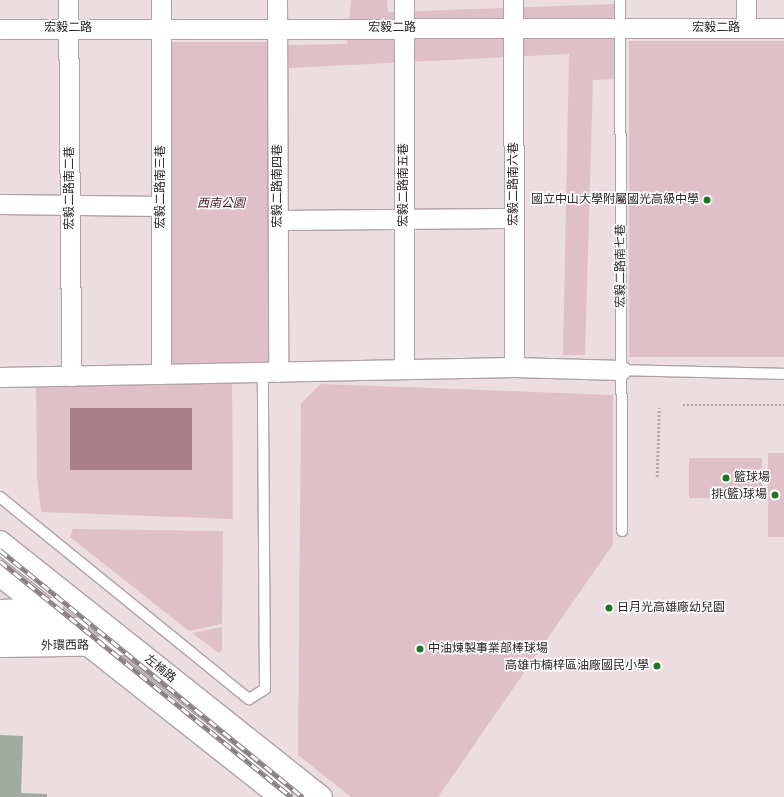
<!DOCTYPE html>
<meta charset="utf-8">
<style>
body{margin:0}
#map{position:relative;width:784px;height:797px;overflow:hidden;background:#ebdde0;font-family:"Roboto Serif","Noto Sans TC",serif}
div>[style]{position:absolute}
.green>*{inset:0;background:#e0c0c8;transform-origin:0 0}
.water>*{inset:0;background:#a8808a;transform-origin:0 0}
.building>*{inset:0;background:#a2aba2}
.path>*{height:2.5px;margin-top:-1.25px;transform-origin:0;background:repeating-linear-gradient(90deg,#b1a6a8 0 2px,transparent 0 4px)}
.roads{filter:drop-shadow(1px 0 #b0a3a6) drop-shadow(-1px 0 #b0a3a6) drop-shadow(0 1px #b0a3a6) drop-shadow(0 -1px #b0a3a6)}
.lane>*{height:10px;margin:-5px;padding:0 5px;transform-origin:5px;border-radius:5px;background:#fff}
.street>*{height:19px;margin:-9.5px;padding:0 9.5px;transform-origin:9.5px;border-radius:9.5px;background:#fff}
.secondary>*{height:22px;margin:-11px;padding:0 11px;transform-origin:11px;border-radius:11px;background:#fff}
.rail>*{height:4.5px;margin-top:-2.25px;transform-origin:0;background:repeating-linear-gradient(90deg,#fff 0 9px,#877e80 0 18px);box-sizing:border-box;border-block:1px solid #877e80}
.dots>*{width:11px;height:11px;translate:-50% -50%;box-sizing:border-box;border:2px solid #fff;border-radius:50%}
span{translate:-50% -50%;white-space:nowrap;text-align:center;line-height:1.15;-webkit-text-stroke:3px #fff;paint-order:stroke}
.street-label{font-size:12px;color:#2b2627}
.poi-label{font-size:12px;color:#2b2627}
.right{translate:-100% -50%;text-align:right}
.left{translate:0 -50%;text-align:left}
.park-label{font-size:12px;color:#481427;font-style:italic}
</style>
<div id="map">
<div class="green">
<i style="clip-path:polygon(351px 0,387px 0,388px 12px,614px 4px,616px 79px,593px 80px,585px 355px,563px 355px,569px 54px,289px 68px,288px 45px,347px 44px)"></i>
<i style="left:784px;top:41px;width:316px;height:155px;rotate:90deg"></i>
<i style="left:170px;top:42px;width:101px;height:324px"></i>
<i style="clip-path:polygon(232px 381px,233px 519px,41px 512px,37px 477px,36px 385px)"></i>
<i style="clip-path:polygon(321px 384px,613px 395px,613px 544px,438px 797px,351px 797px,298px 755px,301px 403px)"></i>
<i style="left:768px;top:453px;width:16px;height:84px"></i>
<i style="left:689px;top:458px;width:73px;height:40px"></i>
<i style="clip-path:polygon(73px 529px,223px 531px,222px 624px,189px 631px,70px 537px)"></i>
<i style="clip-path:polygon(222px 627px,222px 650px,219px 653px,192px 633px)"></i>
</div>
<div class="water">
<i style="left:192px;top:408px;width:62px;height:122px;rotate:90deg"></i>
</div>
<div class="building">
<i style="clip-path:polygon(0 735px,23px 736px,21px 793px,47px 794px,47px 797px,0 797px)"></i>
</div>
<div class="path">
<i style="left:683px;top:405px;width:101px"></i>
<i style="left:657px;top:477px;width:69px;rotate:-88.3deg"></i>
</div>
<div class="roads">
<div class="lane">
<i style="left:620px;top:0;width:531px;rotate:89.78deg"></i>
<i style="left:621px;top:370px;width:163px;rotate:1.4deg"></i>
<i style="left:0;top:497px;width:321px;rotate:39.1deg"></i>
<i style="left:249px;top:699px;width:19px;rotate:-32deg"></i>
<i style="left:265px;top:689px;width:317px;rotate:-90.4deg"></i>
</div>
<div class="street">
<i style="left:68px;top:0;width:376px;rotate:89.5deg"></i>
<i style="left:277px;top:0;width:372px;rotate:89.8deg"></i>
<i style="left:513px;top:0;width:367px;rotate:89.8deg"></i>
<i style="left:746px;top:0;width:28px;rotate:90deg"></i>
<i style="left:0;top:29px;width:784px;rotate:-0.07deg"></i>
<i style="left:0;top:204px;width:161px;rotate:0.7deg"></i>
<i style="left:278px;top:220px;width:236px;rotate:-0.5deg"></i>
<i style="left:404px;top:369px;width:369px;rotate:-90deg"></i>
<i style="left:161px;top:374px;width:374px;rotate:-90deg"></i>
<i style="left:0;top:377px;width:514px;rotate:-1.11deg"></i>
<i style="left:514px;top:367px;width:107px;rotate:1.6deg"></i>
<i style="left:0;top:647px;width:130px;rotate:-0.9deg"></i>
</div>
<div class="secondary">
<i style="left:0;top:542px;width:410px;rotate:38.5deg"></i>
<i style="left:0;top:575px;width:358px;rotate:38.3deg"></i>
<i style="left:0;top:611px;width:52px;rotate:-2.2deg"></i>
<i style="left:0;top:631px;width:77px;rotate:-1.5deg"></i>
</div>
</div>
<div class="rail">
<i style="left:0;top:550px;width:391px;rotate:39.2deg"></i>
<i style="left:0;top:561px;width:375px;rotate:39deg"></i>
</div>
<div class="dots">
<i style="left:707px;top:200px;background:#1b7522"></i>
<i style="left:726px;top:478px;background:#1b7522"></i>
<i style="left:775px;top:495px;background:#1b7522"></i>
<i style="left:609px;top:608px;background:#1b7522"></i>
<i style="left:420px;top:649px;background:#1b7522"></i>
<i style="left:657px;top:666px;background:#1b7522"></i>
</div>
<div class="street-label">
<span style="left:68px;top:28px">宏毅二路</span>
<span style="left:392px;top:28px">宏毅二路</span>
<span style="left:716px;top:28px">宏毅二路</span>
<span style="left:514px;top:184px;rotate:-90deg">宏毅二路南六巷</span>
<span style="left:404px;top:185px;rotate:-90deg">宏毅二路南五巷</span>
<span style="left:278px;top:186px;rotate:-90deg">宏毅二路南四巷</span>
<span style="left:161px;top:187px;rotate:-90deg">宏毅二路南三巷</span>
<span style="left:70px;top:188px;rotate:-90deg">宏毅二路南二巷</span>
<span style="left:621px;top:266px;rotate:-90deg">宏毅二路南七巷</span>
<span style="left:65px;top:646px;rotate:-1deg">外環西路</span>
<span style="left:160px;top:669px;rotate:38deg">左楠路</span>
</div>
<div class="poi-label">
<span class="right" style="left:699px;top:200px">國立中山大學附屬國光高級中學</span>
<span class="left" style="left:734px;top:478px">籃球場</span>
<span class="right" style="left:767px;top:495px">排(籃)球場</span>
<span class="left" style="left:617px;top:608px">日月光高雄廠幼兒園</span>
<span class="left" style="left:428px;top:649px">中油煉製事業部棒球場</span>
<span class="right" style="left:649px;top:666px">高雄市楠梓區油廠國民小學</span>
</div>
<div class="park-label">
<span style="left:221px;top:204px">西南公園</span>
</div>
</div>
